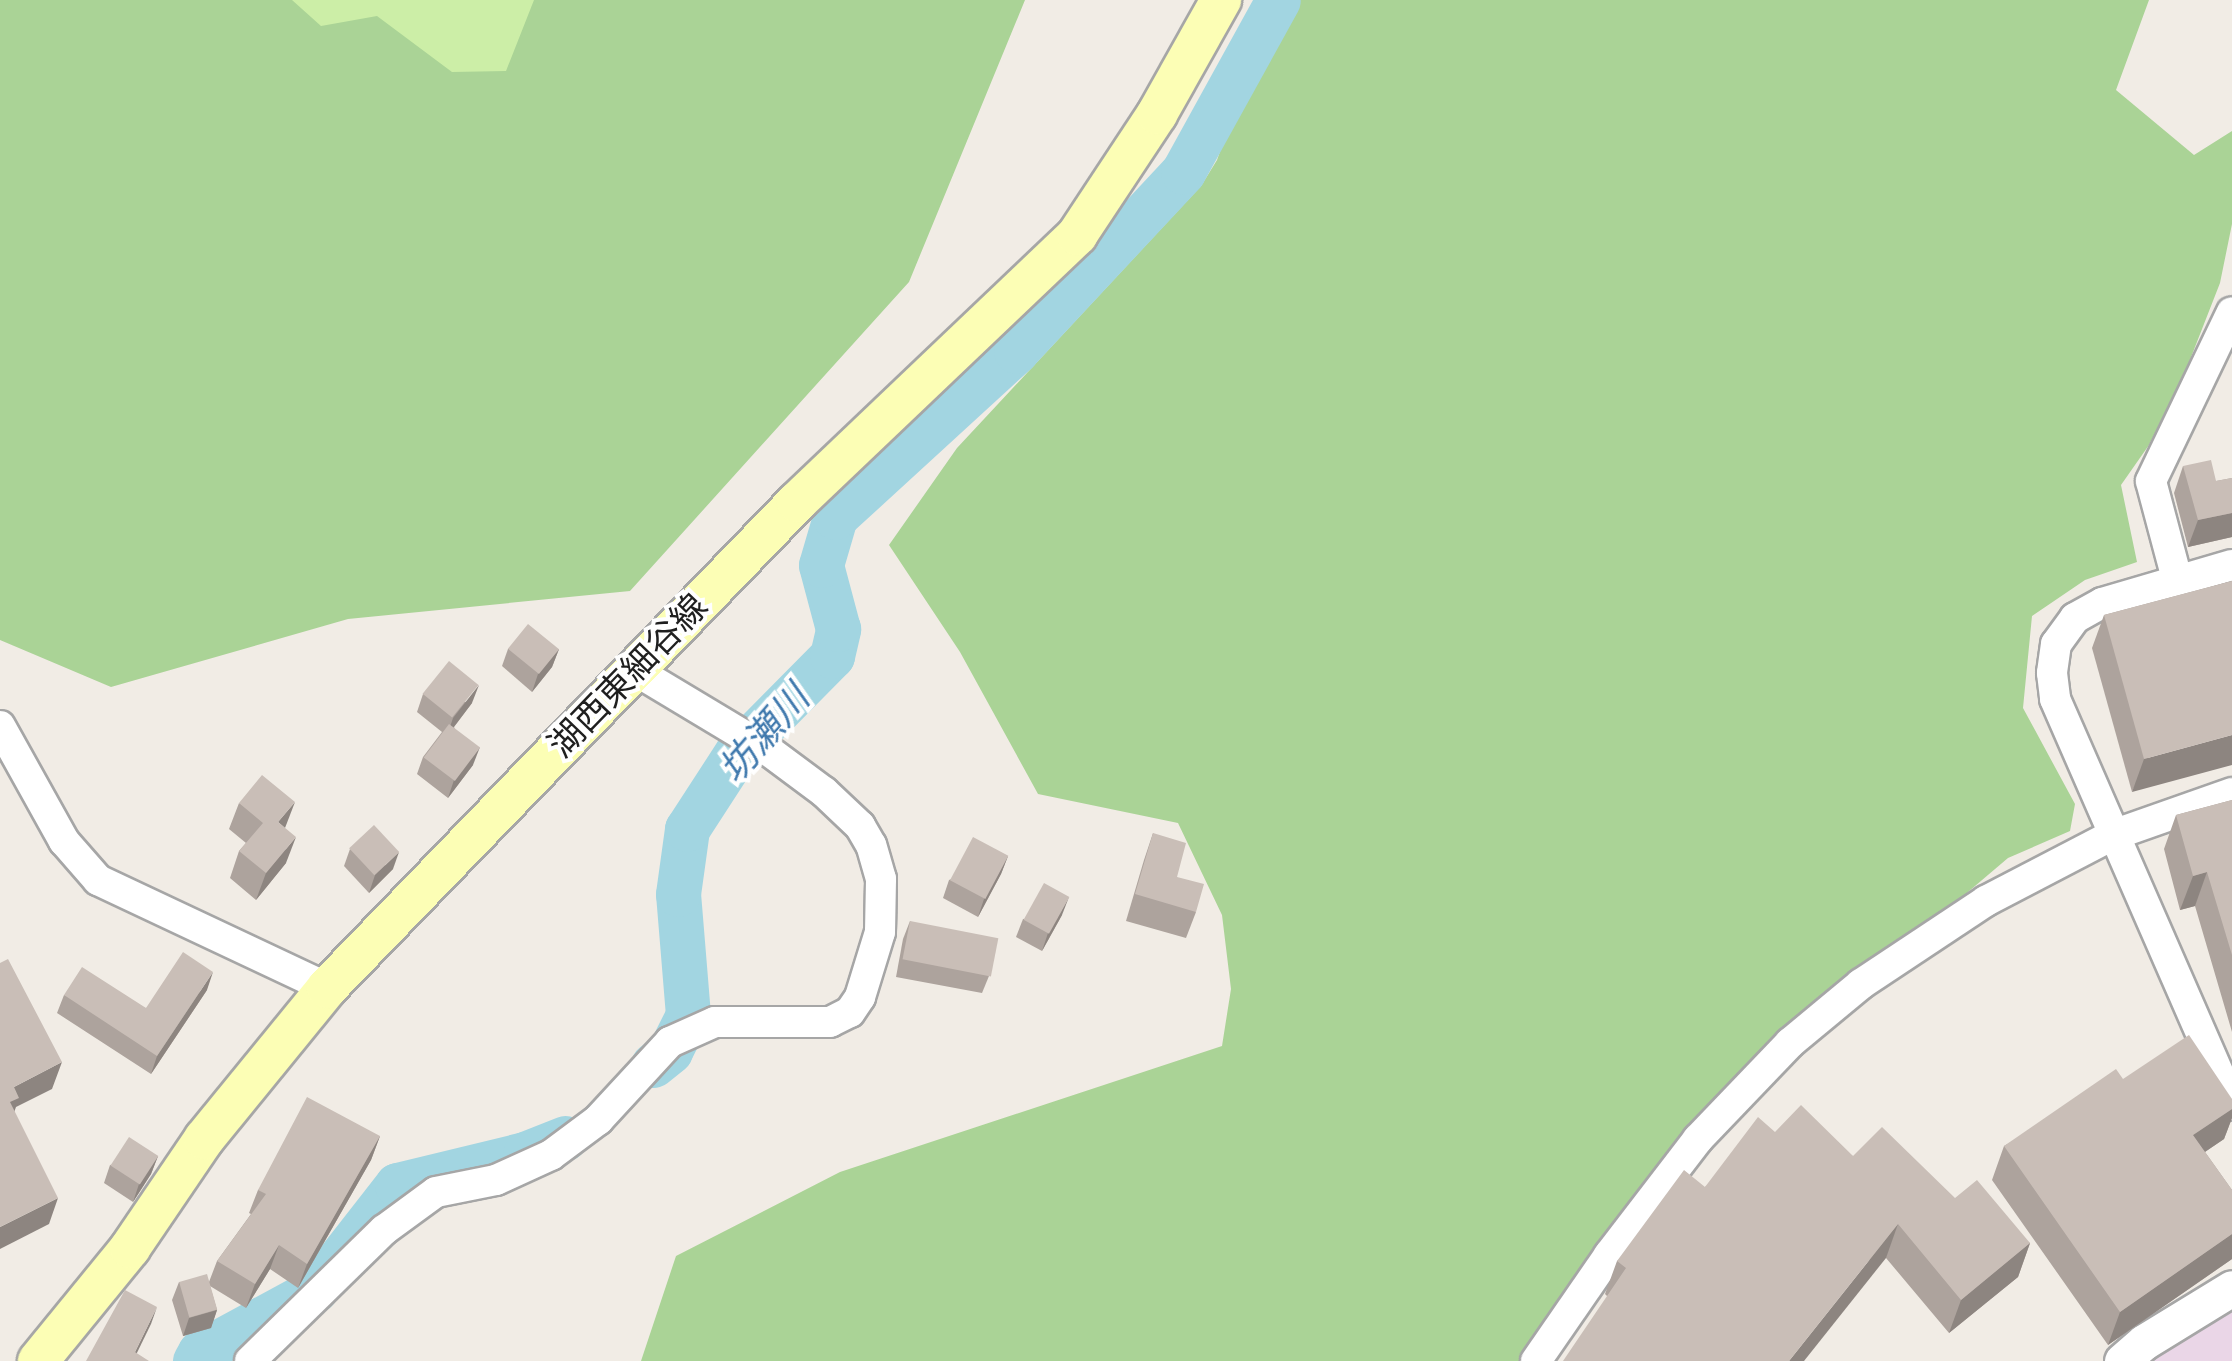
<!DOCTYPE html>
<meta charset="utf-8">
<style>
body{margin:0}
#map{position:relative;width:2232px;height:1361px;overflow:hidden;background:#f1ece5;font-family:"IBM Plex Sans","Noto Sans JP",sans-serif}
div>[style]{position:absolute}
.industrial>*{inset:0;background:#ead6e7}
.grass>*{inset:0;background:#cceea7}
.forest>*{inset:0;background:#aad396}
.river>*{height:45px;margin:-22.5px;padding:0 22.5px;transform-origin:22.5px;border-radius:22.5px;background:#a2d5e1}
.roads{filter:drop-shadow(2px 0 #a6a6a6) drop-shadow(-2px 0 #a6a6a6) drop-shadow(0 2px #a6a6a6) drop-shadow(0 -2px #a6a6a6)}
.minor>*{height:30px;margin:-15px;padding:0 15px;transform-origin:15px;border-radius:15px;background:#fff}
.tertiary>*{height:35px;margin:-17.5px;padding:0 17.5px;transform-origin:17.5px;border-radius:17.5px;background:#fff}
.secondary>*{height:40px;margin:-20px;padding:0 20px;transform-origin:20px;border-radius:20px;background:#fcfeb5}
.wall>*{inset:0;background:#ada39d}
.shaded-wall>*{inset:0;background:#8d8580}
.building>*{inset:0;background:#c9beb7;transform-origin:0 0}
span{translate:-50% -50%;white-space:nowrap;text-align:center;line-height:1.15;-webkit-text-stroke:8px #fff;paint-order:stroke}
.street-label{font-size:35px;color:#1f1f1f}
.water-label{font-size:38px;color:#417aae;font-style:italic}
</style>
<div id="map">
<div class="industrial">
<i style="clip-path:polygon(2232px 1303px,2232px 1361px,2144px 1361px)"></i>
</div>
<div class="grass">
<i style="clip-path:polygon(137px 0,580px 0,439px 225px)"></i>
</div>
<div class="forest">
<i style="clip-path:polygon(0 0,292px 0,321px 26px,377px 16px,452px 72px,506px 71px,534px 0,1025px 0,909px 282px,630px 591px,348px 619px,111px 687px,0 640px)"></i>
<i style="clip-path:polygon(1297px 0,2149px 0,2116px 90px,2194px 155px,2232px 131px,2232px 224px,2220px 283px,2186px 370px,2149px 445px,2121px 485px,2137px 562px,2085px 580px,2032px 616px,2023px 708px,2075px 804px,2070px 831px,2008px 858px,1843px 998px,1721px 1116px,1536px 1361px,641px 1361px,676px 1256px,840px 1172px,1222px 1046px,1231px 989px,1222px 915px,1178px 823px,1038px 794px,960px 652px,889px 545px,957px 448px,1201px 186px,1217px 160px,1242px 89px)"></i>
</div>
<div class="river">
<i style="left:653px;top:1065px;width:22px;rotate:-39deg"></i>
<i style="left:670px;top:1051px;width:40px;rotate:-63.4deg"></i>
<i style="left:688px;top:1015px;width:121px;rotate:-94.7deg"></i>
<i style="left:678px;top:894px;width:66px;rotate:-82.1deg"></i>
<i style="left:687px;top:829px;width:92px;rotate:-57deg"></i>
<i style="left:737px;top:752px;width:135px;rotate:-45.3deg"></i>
<i style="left:832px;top:656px;width:28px;rotate:-77deg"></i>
<i style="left:838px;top:629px;width:66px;rotate:-104.9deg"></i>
<i style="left:821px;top:565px;width:50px;rotate:-73.7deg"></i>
<i style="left:835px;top:517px;width:246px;rotate:-42.5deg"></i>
<i style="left:1016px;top:351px;width:245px;rotate:-47deg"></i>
<i style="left:1183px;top:172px;width:196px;rotate:-61.1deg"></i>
<i style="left:195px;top:1361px;width:10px;rotate:-61deg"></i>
<i style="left:200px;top:1352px;width:131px;rotate:-28.3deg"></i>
<i style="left:315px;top:1290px;width:133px;rotate:-52deg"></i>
<i style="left:397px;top:1185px;width:132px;rotate:-13.6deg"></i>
<i style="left:525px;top:1154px;width:43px;rotate:-21.8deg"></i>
</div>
<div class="roads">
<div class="minor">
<i style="left:2232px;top:565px;width:135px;rotate:163.7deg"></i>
<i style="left:2102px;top:603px;width:31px;rotate:151deg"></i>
<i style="left:2075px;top:618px;width:32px;rotate:126deg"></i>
<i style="left:2056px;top:644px;width:29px;rotate:98deg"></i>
<i style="left:2052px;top:673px;width:26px;rotate:83deg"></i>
<i style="left:2055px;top:699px;width:443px;rotate:66.4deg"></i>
<i style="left:2177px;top:579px;width:101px;rotate:-104.9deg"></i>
<i style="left:2151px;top:481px;width:187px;rotate:-64.4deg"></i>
<i style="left:0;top:726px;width:132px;rotate:60.9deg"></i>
<i style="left:64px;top:841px;width:52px;rotate:48.9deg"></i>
<i style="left:98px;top:880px;width:253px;rotate:25.2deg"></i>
<i style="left:250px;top:1361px;width:187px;rotate:-44.4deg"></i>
<i style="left:384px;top:1230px;width:64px;rotate:-36.2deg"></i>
<i style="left:436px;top:1192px;width:61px;rotate:-11.3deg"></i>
<i style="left:496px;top:1180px;width:60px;rotate:-24.4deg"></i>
<i style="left:551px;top:1155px;width:59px;rotate:-36.7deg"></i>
<i style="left:598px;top:1120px;width:106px;rotate:-47.3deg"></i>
<i style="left:670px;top:1042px;width:49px;rotate:-24deg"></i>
<i style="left:715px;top:1022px;width:115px"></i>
<i style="left:830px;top:1022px;width:22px;rotate:-27deg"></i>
<i style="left:850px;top:1012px;width:18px;rotate:-56deg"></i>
<i style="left:860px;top:997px;width:68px;rotate:-72.9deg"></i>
<i style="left:880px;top:932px;width:53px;rotate:-88.9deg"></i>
<i style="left:881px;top:879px;width:35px;rotate:-106deg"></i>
<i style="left:871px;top:845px;width:22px;rotate:-120deg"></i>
<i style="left:860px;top:826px;width:50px;rotate:-136.6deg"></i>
<i style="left:824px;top:792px;width:72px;rotate:-143.4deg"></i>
<i style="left:766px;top:749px;width:155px;rotate:-149deg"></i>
<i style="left:1536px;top:1361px;width:129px;rotate:-55.4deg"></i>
<i style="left:1609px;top:1255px;width:146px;rotate:-52.5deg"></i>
<i style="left:1698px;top:1139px;width:133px;rotate:-46.2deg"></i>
<i style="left:1790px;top:1043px;width:92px;rotate:-39.7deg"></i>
<i style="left:1861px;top:984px;width:150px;rotate:-33.6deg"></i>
<i style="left:1986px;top:901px;width:143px;rotate:-27.5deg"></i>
<i style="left:2113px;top:835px;width:126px;rotate:-19.4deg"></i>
</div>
<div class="tertiary">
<i style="left:2122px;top:1361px;width:29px;rotate:-41deg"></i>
<i style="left:2144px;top:1342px;width:103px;rotate:-31.5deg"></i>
</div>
<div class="secondary">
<i style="left:38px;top:1361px;width:146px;rotate:-50.8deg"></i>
<i style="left:130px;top:1248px;width:132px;rotate:-55.8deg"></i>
<i style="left:204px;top:1139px;width:195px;rotate:-50.8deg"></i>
<i style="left:327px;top:988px;width:676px;rotate:-45.96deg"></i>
<i style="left:797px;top:502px;width:387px;rotate:-43.6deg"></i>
<i style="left:1077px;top:235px;width:145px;rotate:-56.5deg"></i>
<i style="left:1157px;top:114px;width:131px;rotate:-60.7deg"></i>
</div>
</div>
<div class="wall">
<i style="clip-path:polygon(2183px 466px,2216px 481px,2232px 478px,2232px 537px,2188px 547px,2174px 493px)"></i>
<i style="clip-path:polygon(2232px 581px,2132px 792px,2092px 648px,2104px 615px)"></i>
<i style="clip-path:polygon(508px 649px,559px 649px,552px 667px,532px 692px,502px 666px)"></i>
<i style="clip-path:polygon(423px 694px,472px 703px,454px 727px,473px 765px,448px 798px,417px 774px,423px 757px,442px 732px,417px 712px)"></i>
<i style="clip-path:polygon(2232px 800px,2232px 1032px,2195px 906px,2180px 910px,2164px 849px,2176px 815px)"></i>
<i style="clip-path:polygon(239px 803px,285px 828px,286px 863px,256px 900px,230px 878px,239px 851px,246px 843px,229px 829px)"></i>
<i style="clip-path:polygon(1153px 833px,1196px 912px,1186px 938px,1126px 921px,1144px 860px)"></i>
<i style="clip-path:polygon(350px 849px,393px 869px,369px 893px,344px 866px)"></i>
<i style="clip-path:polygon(1008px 856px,1001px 874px,978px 917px,943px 898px,949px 880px)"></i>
<i style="clip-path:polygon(1062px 915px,1042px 951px,1016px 937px,1023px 919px)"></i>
<i style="clip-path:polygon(910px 921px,989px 976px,982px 993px,896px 977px,903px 939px)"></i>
<i style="clip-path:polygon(207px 990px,151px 1074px,57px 1013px,64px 995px,146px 1008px)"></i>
<i style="clip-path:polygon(2123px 1079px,2232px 1099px,2232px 1118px,2224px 1139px,2205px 1152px,2232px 1190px,2232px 1259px,2108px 1345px,1992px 1180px,2004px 1146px)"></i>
<i style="clip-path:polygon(1775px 1132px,1853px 1156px,2030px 1243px,2018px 1277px,1949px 1333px,1886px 1258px,1607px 1296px,1605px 1294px,1617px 1261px,1705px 1187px)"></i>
<i style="clip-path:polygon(380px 1136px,371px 1160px,298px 1288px,270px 1269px,246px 1308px,210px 1286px,217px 1310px,211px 1328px,183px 1336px,172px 1300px,179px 1282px,209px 1282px,217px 1261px,251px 1214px,249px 1213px,258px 1190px)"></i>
<i style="clip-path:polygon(158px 1156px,151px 1174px,133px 1202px,104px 1183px,110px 1165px)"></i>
</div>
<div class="shaded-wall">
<i style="clip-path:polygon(2232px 513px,2232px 537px,2188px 547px,2198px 520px)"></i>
<i style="clip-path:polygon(559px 649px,552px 667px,532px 692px,538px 674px)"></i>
<i style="clip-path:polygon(479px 685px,472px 703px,447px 736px,453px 718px)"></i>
<i style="clip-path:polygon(2232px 735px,2232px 765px,2132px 792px,2144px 759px)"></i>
<i style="clip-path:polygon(480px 747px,473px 765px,448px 798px,454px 780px)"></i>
<i style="clip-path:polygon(295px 802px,285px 828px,278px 822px)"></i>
<i style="clip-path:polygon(296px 837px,286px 863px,256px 900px,266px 873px)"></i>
<i style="clip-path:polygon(399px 852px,393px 869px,369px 893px,375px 875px)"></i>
<i style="clip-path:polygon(1008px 856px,1001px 874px,978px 917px,984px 899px)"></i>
<i style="clip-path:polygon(2207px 872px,2195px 906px,2180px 910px,2193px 876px)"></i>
<i style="clip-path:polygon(1069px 897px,1062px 915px,1042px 951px,1048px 933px)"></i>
<i style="clip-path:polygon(213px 972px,207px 990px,151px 1074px,157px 1056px)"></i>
<i style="clip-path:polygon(62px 1062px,52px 1089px,16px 1107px,10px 1124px,0 1128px,14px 1087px)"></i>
<i style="clip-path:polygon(2232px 1109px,2232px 1118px,2224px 1139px,2181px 1168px,2193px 1135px)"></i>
<i style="clip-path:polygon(380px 1136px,371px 1160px,298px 1288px,307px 1264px)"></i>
<i style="clip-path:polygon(158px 1156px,151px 1174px,133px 1202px,139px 1184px)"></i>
<i style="clip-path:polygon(58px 1198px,49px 1224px,0 1249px,0 1227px)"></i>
<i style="clip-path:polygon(1898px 1224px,1886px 1258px,1804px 1361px,1789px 1361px)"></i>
<i style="clip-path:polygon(2232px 1234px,2232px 1259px,2108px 1345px,2120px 1312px)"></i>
<i style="clip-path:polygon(2030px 1243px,2018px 1277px,1949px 1333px,1961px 1300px)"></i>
<i style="clip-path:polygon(279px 1245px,270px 1269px,246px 1308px,255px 1284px)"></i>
<i style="clip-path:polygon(157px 1307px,151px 1324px,133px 1361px,135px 1352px)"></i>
<i style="clip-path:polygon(217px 1310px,211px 1328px,183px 1336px,189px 1318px)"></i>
</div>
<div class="building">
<i style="clip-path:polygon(2211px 460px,2216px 481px,2232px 478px,2232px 513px,2198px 520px,2183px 466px)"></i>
<i style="clip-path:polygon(2232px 581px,2232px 735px,2144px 759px,2104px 615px)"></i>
<i style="left:528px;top:624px;width:40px;height:32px;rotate:39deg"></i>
<i style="left:449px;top:661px;width:38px;height:42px;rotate:39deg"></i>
<i style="left:449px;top:724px;width:39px;height:42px;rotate:37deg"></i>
<i style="clip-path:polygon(262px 775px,295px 802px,278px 822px,296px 837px,266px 873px,239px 851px,263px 823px,239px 803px)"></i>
<i style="clip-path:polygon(2232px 800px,2232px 955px,2207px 872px,2193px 876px,2176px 815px)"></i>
<i style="left:374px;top:825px;width:37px;height:34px;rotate:47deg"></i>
<i style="clip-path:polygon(1153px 833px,1186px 843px,1177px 877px,1204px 884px,1196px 912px,1135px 894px)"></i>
<i style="left:973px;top:837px;width:40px;height:49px;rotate:28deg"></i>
<i style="left:1044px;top:883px;width:29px;height:42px;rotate:29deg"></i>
<i style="left:910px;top:921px;width:90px;height:39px;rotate:11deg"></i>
<i style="clip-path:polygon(183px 952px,213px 972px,157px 1056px,64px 995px,82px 967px,146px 1008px)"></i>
<i style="clip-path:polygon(8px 959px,62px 1062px,14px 1087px,19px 1098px,10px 1102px,58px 1198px,0 1227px,0 963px)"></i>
<i style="clip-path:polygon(2189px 1035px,2232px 1099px,2232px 1109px,2193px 1135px,2232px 1190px,2232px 1234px,2120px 1312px,2004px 1146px,2116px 1069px,2123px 1079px)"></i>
<i style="clip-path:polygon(307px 1097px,380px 1136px,307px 1264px,279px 1245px,255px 1284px,217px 1261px,266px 1194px,258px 1190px)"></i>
<i style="clip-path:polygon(1801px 1105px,1853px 1156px,1882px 1127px,1955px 1198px,1977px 1180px,2030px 1243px,1961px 1300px,1898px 1224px,1789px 1361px,1563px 1361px,1626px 1268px,1617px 1261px,1684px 1170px,1705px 1187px,1758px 1117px,1775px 1132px)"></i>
<i style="left:129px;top:1137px;width:35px;height:34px;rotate:33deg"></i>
<i style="left:207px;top:1274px;width:37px;height:29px;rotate:74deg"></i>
<i style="clip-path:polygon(125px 1290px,157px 1307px,135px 1352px,149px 1361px,86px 1361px)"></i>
</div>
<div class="street-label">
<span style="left:627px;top:675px;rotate:-46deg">湖西東細谷線</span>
</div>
<div class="water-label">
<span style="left:763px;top:733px;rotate:-49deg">坊瀬川</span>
</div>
</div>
